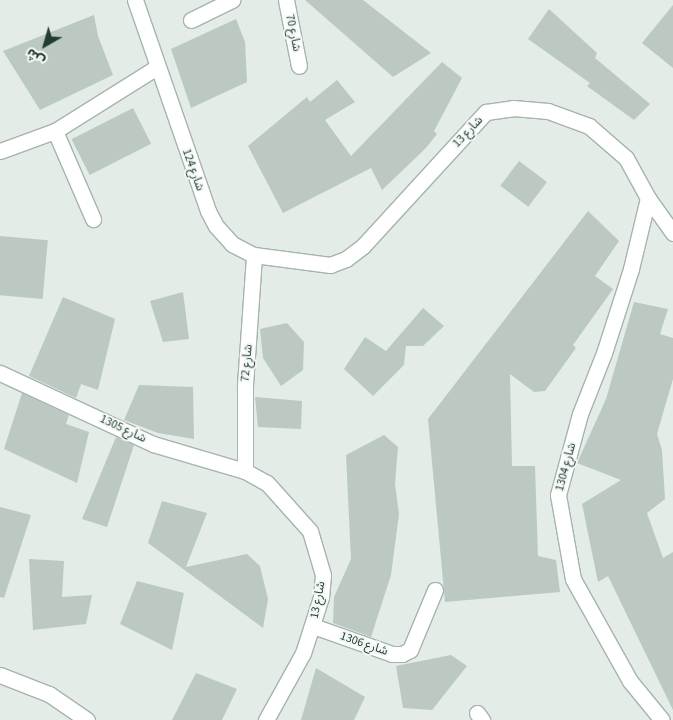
<!DOCTYPE html>
<meta charset="utf-8">
<style>
body{margin:0}
#map{position:relative;width:673px;height:720px;overflow:hidden;background:#e3ece7;font-family:"Source Sans 3","Noto Sans Arabic",sans-serif}
div>[style]{position:absolute}
.building>*{inset:0;background:#bbc9c2;transform-origin:0 0}
.roads{filter:drop-shadow(1px 0 #a6b4ad) drop-shadow(-1px 0 #a6b4ad) drop-shadow(0 1px #a6b4ad) drop-shadow(0 -1px #a6b4ad)}
.street>*{height:15px;margin:-7.5px;padding:0 7.5px;transform-origin:7.5px;border-radius:7.5px;background:#fff}
span{translate:-50% -50%;white-space:nowrap;text-align:center;line-height:1.15;-webkit-text-stroke:4px #f3f8f5;paint-order:stroke}
.street-label{font-size:12px;color:#233c33}
.north{position:absolute;left:20px;top:20px;width:50px;height:50px;-webkit-text-stroke:4px #f3f8f5;paint-order:stroke;rotate:218deg;font-size:14px;font-weight:700;line-height:20px;text-align:center;color:#233c33}
.north::after{content:'';display:block;margin:auto;width:18px;height:22px;background:#233c33;clip-path:polygon(50% 0,100% 100%,50% 72%,0 100%)}
</style>
<div id="map">
<div class="building">
<i style="clip-path:polygon(305px 0,363px 0,431px 53px,393px 77px)"></i>
<i style="clip-path:polygon(673px 5px,673px 68px,642px 43px)"></i>
<i style="clip-path:polygon(549px 9px,597px 53px,595px 58px,650px 104px,634px 120px,587px 86px,590px 83px,528px 39px)"></i>
<i style="clip-path:polygon(94px 15px,98px 36px,113px 75px,40px 110px,3px 51px)"></i>
<i style="clip-path:polygon(236px 19px,245px 42px,247px 82px,191px 108px,171px 49px)"></i>
<i style="clip-path:polygon(442px 62px,462px 78px,434px 131px,437px 134px,426px 148px,382px 190px,371px 168px,283px 213px,248px 146px,307px 97px,310px 102px,337px 80px,355px 102px,325px 120px,351px 156px)"></i>
<i style="left:133px;top:108px;width:40px;height:69px;rotate:63deg"></i>
<i style="left:519px;top:161px;width:35px;height:31px;rotate:37deg"></i>
<i style="clip-path:polygon(588px 211px,619px 241px,595px 276px,613px 289px,573px 345px,576px 348px,545px 391px,534px 392px,510px 374px,512px 466px,535px 466px,538px 556px,556px 560px,560px 592px,445px 602px,428px 419px)"></i>
<i style="left:0;top:236px;width:48px;height:59px;rotate:5deg"></i>
<i style="clip-path:polygon(183px 292px,189px 339px,163px 342px,150px 301px)"></i>
<i style="clip-path:polygon(63px 297px,115px 319px,98px 390px,81px 384px,76px 398px,29px 376px)"></i>
<i style="clip-path:polygon(634px 302px,668px 309px,660px 334px,673px 338px,673px 379px,657px 434px,662px 450px,665px 499px,647px 513px,663px 558px,673px 552px,673px 710px,608px 576px,598px 582px,582px 504px,621px 480px,577px 463px,606px 399px)"></i>
<i style="clip-path:polygon(423px 308px,444px 326px,423px 346px,406px 346px,404px 365px,373px 396px,344px 369px,365px 337px,386px 351px)"></i>
<i style="clip-path:polygon(287px 323px,304px 342px,303px 370px,281px 386px,263px 358px,260px 329px)"></i>
<i style="clip-path:polygon(139px 385px,193px 387px,194px 439px,158px 433px,124px 420px)"></i>
<i style="clip-path:polygon(22px 393px,69px 415px,66px 424px,89px 432px,77px 483px,4px 449px)"></i>
<i style="clip-path:polygon(255px 397px,302px 401px,301px 429px,258px 427px)"></i>
<i style="clip-path:polygon(384px 435px,398px 447px,395px 484px,399px 514px,391px 575px,371px 637px,333px 623px,334px 597px,351px 559px,346px 455px)"></i>
<i style="clip-path:polygon(116px 437px,134px 445px,107px 527px,82px 519px)"></i>
<i style="clip-path:polygon(162px 501px,207px 513px,186px 567px,247px 554px,260px 566px,268px 599px,263px 628px,148px 543px)"></i>
<i style="clip-path:polygon(0 507px,31px 515px,4px 598px,0 597px)"></i>
<i style="clip-path:polygon(29px 559px,64px 561px,62px 597px,92px 595px,86px 624px,33px 630px)"></i>
<i style="clip-path:polygon(137px 581px,184px 593px,172px 650px,120px 624px)"></i>
<i style="clip-path:polygon(451px 655px,467px 666px,432px 710px,403px 708px,396px 666px)"></i>
<i style="clip-path:polygon(316px 668px,365px 697px,354px 720px,301px 720px)"></i>
<i style="clip-path:polygon(196px 673px,237px 689px,222px 720px,172px 720px)"></i>
</div>
<div class="roads">
<div class="street">
<i style="left:135px;top:0;width:223px;rotate:70.9deg"></i>
<i style="left:208px;top:211px;width:17px;rotate:62deg"></i>
<i style="left:216px;top:226px;width:24px;rotate:48deg"></i>
<i style="left:232px;top:244px;width:25px;rotate:27deg"></i>
<i style="left:254px;top:255px;width:77px;rotate:7.5deg"></i>
<i style="left:330px;top:265px;width:17px;rotate:-21deg"></i>
<i style="left:346px;top:259px;width:21px;rotate:-37deg"></i>
<i style="left:363px;top:246px;width:182px;rotate:-47.5deg"></i>
<i style="left:486px;top:112px;width:27px;rotate:-8deg"></i>
<i style="left:513px;top:108px;width:35px;rotate:5deg"></i>
<i style="left:548px;top:111px;width:44px;rotate:20.1deg"></i>
<i style="left:589px;top:126px;width:49px;rotate:40.9deg"></i>
<i style="left:626px;top:158px;width:46px;rotate:61.2deg"></i>
<i style="left:648px;top:198px;width:43px;rotate:54.5deg"></i>
<i style="left:286px;top:0;width:67px;rotate:78.9deg"></i>
<i style="left:191px;top:20px;width:46px;rotate:-26deg"></i>
<i style="left:55px;top:131px;width:96px;rotate:66.6deg"></i>
<i style="left:0;top:151px;width:59px;rotate:-20deg"></i>
<i style="left:55px;top:131px;width:120px;rotate:-32.1deg"></i>
<i style="left:648px;top:198px;width:73px;rotate:103.5deg"></i>
<i style="left:631px;top:269px;width:88px;rotate:107.8deg"></i>
<i style="left:604px;top:353px;width:66px;rotate:111.5deg"></i>
<i style="left:580px;top:414px;width:84px;rotate:105.2deg"></i>
<i style="left:558px;top:495px;width:85px;rotate:79.9deg"></i>
<i style="left:573px;top:579px;width:117px;rotate:60.8deg"></i>
<i style="left:630px;top:681px;width:50px;rotate:50.6deg"></i>
<i style="left:0;top:373px;width:169px;rotate:24.9deg"></i>
<i style="left:153px;top:444px;width:96px;rotate:16.4deg"></i>
<i style="left:245px;top:471px;width:25px;rotate:29deg"></i>
<i style="left:267px;top:483px;width:64px;rotate:48.1deg"></i>
<i style="left:310px;top:531px;width:46px;rotate:73.5deg"></i>
<i style="left:323px;top:575px;width:22px;rotate:95deg"></i>
<i style="left:321px;top:597px;width:59px;rotate:107.8deg"></i>
<i style="left:303px;top:653px;width:77px;rotate:118.9deg"></i>
<i style="left:245px;top:471px;width:86px;rotate:-90deg"></i>
<i style="left:245px;top:385px;width:130px;rotate:-86deg"></i>
<i style="left:313px;top:626px;width:84px;rotate:19.5deg"></i>
<i style="left:392px;top:654px;width:10px"></i>
<i style="left:402px;top:654px;width:9px;rotate:-27deg"></i>
<i style="left:410px;top:650px;width:65px;rotate:-67.4deg"></i>
<i style="left:0;top:675px;width:53px;rotate:21.2deg"></i>
<i style="left:49px;top:694px;width:46px;rotate:34.4deg"></i>
<i style="left:477px;top:713px;width:9px;rotate:54deg"></i>
</div>
</div>
<div class="street-label">
<span style="left:293px;top:33px;rotate:78deg">شارع 70</span>
<span style="left:468px;top:132px;rotate:-47deg">شارع 13</span>
<span style="left:193px;top:170px;rotate:70deg">شارع 124</span>
<span style="left:247px;top:363px;rotate:-85deg">شارع 72</span>
<span style="left:123px;top:429px;rotate:25deg">شارع 1305</span>
<span style="left:566px;top:467px;rotate:-75deg">شارع 1304</span>
<span style="left:318px;top:600px;rotate:-79deg">شارع 13</span>
<span style="left:364px;top:644px;rotate:19deg">شارع 1306</span>
</div>
<div class="north">ش</div>
</div>
